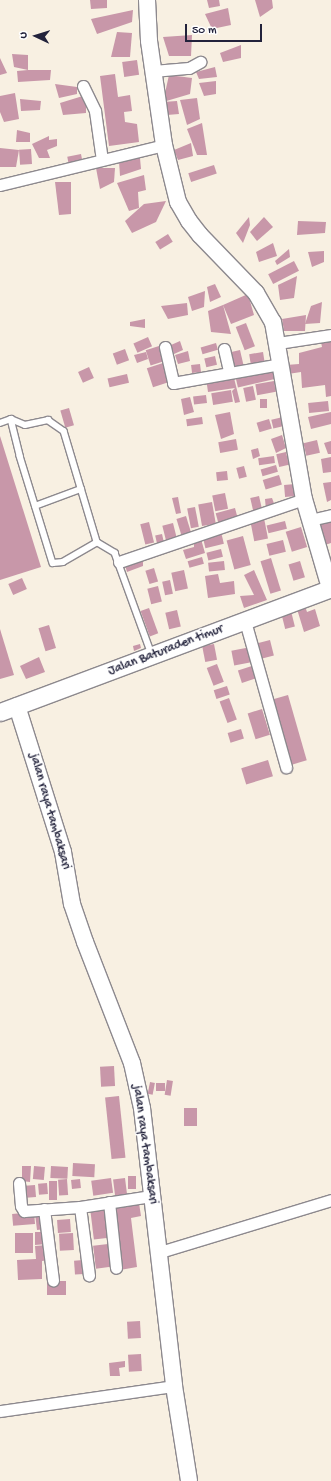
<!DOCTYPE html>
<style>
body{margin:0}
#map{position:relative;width:331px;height:1481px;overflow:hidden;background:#f8f0e2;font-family:"Gochi Hand",sans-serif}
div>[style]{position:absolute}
.building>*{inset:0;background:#c897a9;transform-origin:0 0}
.roads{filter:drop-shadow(1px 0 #8d898e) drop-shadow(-1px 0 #8d898e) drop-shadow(0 1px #8d898e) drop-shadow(0 -1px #8d898e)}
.lane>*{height:5.5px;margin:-2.75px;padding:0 2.75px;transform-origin:2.75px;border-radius:2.75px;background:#fff}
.street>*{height:11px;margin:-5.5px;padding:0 5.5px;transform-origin:5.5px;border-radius:5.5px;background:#fff}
.secondary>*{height:16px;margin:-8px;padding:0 8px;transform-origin:8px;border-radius:8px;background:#fff}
.primary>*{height:17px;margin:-8.5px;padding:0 8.5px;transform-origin:8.5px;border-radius:8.5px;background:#fff}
span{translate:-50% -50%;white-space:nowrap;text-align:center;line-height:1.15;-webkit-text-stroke:3px #fff;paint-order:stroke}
.street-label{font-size:13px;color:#22223b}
.north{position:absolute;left:16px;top:16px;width:40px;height:40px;-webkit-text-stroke:3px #fff;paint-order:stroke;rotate:274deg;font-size:11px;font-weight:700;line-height:16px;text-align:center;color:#22223b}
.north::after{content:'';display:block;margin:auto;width:14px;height:18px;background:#22223b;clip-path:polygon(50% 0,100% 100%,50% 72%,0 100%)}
.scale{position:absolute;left:185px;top:24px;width:77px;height:18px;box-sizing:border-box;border:2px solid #22223b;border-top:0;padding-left:5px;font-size:12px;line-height:14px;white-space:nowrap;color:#22223b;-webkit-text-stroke:3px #fff;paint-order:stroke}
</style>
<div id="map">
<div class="building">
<i style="clip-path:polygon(90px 0,107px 0,107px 8px,91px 9px)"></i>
<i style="clip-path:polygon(207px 0,219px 0,220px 6px,209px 8px)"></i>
<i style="clip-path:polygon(255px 0,272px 0,273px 8px,260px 17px)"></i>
<i style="clip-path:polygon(228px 8px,231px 25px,212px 29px,205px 14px)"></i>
<i style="clip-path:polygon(133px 10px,132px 22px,97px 34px,91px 19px)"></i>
<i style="clip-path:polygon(117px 32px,132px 33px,130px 57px,111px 57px)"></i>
<i style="clip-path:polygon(192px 35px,191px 56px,169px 56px,163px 37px)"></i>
<i style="clip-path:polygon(241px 45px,241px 58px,223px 62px,220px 53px)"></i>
<i style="clip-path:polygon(12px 54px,28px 55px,28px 70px,51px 70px,50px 80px,18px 82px,17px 71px,28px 70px,14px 67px)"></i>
<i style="clip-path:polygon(0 58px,7px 73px,0 75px)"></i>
<i style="left:137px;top:60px;width:15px;height:15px;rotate:82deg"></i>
<i style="clip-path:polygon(215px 67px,217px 77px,199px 79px,196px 72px)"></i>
<i style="clip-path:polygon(115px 74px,118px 97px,130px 95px,132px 111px,124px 112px,125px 122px,137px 124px,139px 142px,109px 146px,100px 76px)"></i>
<i style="clip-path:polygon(169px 75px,192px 78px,190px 94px,163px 102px,177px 101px,179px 114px,167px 115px,163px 102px)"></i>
<i style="clip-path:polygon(216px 81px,216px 94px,204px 96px,199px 83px)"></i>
<i style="clip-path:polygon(55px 84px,77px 87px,77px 94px,59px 98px)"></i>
<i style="clip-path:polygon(15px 93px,19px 119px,4px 122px,0 112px,0 96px)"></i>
<i style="clip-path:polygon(86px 95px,86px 113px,63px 115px,60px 103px)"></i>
<i style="clip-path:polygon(197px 98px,200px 119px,187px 125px,180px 100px)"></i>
<i style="clip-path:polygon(20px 99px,41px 101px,40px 110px,21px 111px)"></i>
<i style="clip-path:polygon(202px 123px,207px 155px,197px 155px,187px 129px)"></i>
<i style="clip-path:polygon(17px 130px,30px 133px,30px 142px,16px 142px)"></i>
<i style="clip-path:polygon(49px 136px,49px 140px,57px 139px,57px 146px,47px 150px,50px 158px,39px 158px,32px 144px)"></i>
<i style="clip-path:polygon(191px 143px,193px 156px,178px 160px,174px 150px)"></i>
<i style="clip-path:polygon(0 148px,19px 150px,16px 167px,0 167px)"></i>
<i style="left:31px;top:149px;width:15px;height:12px;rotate:86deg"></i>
<i style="left:81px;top:154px;width:10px;height:14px;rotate:79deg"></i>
<i style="clip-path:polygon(140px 158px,141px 169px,120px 176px,119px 161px)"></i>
<i style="left:214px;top:165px;width:9px;height:27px;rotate:72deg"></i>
<i style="clip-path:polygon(96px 168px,115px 168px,114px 182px,100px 189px)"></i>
<i style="clip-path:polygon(144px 175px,146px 190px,138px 192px,139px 208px,129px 211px,117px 183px)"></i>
<i style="clip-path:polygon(55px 182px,71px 182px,71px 214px,59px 215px)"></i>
<i style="clip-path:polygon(166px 201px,156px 222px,132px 233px,125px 221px,144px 204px)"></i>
<i style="clip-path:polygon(249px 217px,250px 225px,243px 243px,236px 233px)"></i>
<i style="clip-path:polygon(264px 217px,273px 227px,257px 241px,250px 232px)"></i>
<i style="clip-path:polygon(298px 221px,326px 222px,325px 233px,297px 235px)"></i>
<i style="left:168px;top:234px;width:9px;height:15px;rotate:58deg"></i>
<i style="clip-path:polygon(273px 243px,277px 256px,259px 262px,256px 252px)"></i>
<i style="clip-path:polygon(289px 249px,290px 257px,277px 265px,275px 261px)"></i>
<i style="clip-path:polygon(324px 251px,324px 262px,312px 267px,308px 252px)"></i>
<i style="left:294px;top:261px;width:11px;height:29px;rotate:63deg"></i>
<i style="clip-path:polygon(297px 276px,294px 298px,280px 300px,278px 285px)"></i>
<i style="clip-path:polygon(215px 284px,221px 297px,210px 302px,207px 287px)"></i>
<i style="clip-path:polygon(205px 291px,204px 307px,192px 311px,188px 297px)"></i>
<i style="clip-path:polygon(248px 294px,254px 315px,231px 324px,223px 305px,231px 334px,211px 332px,208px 311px,223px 305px)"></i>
<i style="clip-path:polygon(322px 302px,320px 323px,305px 324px,311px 306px)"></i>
<i style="clip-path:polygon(187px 303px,188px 315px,168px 319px,161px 306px)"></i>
<i style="clip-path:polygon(306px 315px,305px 331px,284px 331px,282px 319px)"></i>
<i style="clip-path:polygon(145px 319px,145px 328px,130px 326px,130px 322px)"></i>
<i style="left:246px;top:323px;width:25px;height:11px;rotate:69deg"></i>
<i style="left:148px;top:337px;width:10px;height:16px;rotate:66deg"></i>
<i style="clip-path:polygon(331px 339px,331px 396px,326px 397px,325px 385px,302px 388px,301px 372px,288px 374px,286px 365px,299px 364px,299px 353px,322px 347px,321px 342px)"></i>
<i style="clip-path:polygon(180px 341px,183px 350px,174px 354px,171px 345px)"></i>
<i style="left:216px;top:343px;width:7px;height:16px;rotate:74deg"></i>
<i style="left:159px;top:346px;width:16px;height:14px;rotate:72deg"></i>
<i style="left:125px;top:349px;width:12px;height:13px;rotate:70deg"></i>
<i style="left:240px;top:350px;width:17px;height:11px;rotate:77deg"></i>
<i style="clip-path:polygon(188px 351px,190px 361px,178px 364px,175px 355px)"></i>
<i style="clip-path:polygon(146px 352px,148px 359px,137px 363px,134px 355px)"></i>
<i style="left:263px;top:352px;width:12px;height:14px;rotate:81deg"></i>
<i style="left:215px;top:356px;width:9px;height:11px;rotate:77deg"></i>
<i style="left:163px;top:363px;width:20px;height:17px;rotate:72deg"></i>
<i style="left:200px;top:364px;width:8px;height:9px;rotate:83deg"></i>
<i style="left:273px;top:366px;width:13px;height:39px;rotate:77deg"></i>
<i style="left:89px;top:367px;width:12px;height:12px;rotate:66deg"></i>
<i style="left:127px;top:374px;width:9px;height:20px;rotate:77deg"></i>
<i style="clip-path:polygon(233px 374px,240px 402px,235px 403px,232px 391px,235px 388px,208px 392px,206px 378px)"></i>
<i style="left:274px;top:381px;width:11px;height:19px;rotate:80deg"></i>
<i style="left:253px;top:386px;width:14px;height:10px;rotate:78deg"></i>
<i style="left:231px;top:390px;width:12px;height:20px;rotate:81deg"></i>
<i style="left:206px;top:395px;width:8px;height:13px;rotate:83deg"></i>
<i style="clip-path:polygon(190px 397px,194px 412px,184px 415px,181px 399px)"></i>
<i style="left:260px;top:399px;width:7px;height:9px"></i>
<i style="left:328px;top:401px;width:10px;height:20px;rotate:84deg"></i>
<i style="left:69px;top:408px;width:18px;height:9px;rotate:74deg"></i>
<i style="clip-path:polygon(230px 412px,234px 434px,221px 439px,215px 415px)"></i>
<i style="clip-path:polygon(331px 412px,331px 424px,311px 429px,308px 417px)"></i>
<i style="left:202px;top:417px;width:7px;height:16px;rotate:82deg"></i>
<i style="left:283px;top:417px;width:9px;height:12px;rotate:77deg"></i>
<i style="left:269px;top:419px;width:10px;height:13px;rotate:73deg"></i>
<i style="clip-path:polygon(282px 435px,286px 448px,276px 453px,271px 439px)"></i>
<i style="clip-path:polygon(0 436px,41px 567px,0 580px)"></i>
<i style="left:236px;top:439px;width:11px;height:18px;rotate:80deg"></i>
<i style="left:317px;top:440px;width:13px;height:14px;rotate:77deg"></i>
<i style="clip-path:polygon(331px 441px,331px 454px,328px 454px,324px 443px)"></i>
<i style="clip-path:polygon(258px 448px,260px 456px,253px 459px,251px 450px)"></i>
<i style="left:286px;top:452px;width:13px;height:10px;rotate:77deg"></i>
<i style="left:274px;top:456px;width:7px;height:16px;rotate:82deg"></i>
<i style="clip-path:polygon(331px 457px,331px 472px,323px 473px,321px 459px)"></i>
<i style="left:276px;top:465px;width:7px;height:16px;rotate:74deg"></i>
<i style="left:244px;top:466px;width:11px;height:8px;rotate:75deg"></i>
<i style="left:227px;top:471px;width:9px;height:11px;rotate:84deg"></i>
<i style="left:279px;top:475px;width:10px;height:17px;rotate:73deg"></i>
<i style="clip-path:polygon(331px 482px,331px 500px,327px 502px,323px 483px)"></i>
<i style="left:295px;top:484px;width:12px;height:11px;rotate:85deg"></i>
<i style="left:225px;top:493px;width:16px;height:13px;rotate:79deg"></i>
<i style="left:259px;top:496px;width:13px;height:9px;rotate:77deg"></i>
<i style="clip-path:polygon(178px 497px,181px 513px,176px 514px,172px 498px)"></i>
<i style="clip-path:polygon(272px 498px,275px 506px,266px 510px,265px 499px)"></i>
<i style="left:212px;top:502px;width:22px;height:14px;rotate:80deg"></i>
<i style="left:195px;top:507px;width:20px;height:8px;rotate:79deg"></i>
<i style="left:235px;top:508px;width:11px;height:20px;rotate:75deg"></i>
<i style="left:186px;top:516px;width:17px;height:10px;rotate:73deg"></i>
<i style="left:264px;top:518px;width:21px;height:14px;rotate:79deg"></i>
<i style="left:285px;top:521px;width:8px;height:19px;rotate:76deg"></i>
<i style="clip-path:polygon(331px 521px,331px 543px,325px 545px,320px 524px)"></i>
<i style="left:149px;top:522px;width:21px;height:9px;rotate:76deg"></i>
<i style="left:173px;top:523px;width:16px;height:11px;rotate:76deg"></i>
<i style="left:301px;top:527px;width:21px;height:16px;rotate:73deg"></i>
<i style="left:221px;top:532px;width:12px;height:19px;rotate:76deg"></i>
<i style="left:162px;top:534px;width:9px;height:7px;rotate:77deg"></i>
<i style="left:243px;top:536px;width:30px;height:17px;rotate:75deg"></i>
<i style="clip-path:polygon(201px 539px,205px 553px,186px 559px,183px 550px,194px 547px,194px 541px)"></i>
<i style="left:283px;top:540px;width:12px;height:17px;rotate:76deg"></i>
<i style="left:221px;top:549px;width:8px;height:15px;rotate:76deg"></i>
<i style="left:202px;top:557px;width:7px;height:15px;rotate:74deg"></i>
<i style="left:271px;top:558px;width:34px;height:11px;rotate:73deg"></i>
<i style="clip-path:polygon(143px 559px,143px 566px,127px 572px,125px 565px)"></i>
<i style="left:224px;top:561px;width:9px;height:16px;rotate:84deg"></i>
<i style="left:300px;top:561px;width:17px;height:12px;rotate:73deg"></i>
<i style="left:154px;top:568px;width:14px;height:9px;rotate:73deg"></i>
<i style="left:184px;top:570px;width:19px;height:13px;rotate:78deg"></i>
<i style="clip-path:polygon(254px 570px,267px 600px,244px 608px,240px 596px,254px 595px,244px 575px)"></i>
<i style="clip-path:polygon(218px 574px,220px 583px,234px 581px,235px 594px,208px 598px,205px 576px)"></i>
<i style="left:22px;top:578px;width:12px;height:15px;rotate:66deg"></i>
<i style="left:170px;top:580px;width:14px;height:8px;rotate:78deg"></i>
<i style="left:158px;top:586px;width:16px;height:11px;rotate:76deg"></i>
<i style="clip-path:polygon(305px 606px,307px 612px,315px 609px,320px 626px,304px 632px,297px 609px)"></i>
<i style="left:149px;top:608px;width:27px;height:9px;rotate:70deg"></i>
<i style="left:177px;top:610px;width:17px;height:12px;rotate:77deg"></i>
<i style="left:291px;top:611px;width:16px;height:10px;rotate:76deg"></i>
<i style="left:49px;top:625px;width:24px;height:11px;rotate:73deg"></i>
<i style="clip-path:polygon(0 629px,14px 675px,0 679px)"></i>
<i style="left:270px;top:640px;width:16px;height:14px;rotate:76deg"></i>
<i style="clip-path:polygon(140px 644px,141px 648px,134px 651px,133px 646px)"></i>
<i style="left:214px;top:644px;width:16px;height:12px;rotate:79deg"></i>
<i style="left:251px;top:647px;width:15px;height:20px;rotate:79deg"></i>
<i style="clip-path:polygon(39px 657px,45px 672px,26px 679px,20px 666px)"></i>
<i style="left:217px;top:664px;width:19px;height:11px;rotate:69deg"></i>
<i style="left:255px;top:665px;width:13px;height:18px;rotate:72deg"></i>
<i style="left:227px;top:686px;width:9px;height:14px;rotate:72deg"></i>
<i style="left:288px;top:695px;width:68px;height:20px;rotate:74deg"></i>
<i style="left:229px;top:698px;width:23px;height:10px;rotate:70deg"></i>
<i style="left:262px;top:709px;width:27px;height:15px;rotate:73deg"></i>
<i style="left:241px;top:729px;width:10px;height:14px;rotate:73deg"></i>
<i style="left:268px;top:760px;width:17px;height:28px;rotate:73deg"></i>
<i style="left:114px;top:1066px;width:20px;height:14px;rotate:87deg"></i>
<i style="left:167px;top:1080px;width:6px;height:15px;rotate:9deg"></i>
<i style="left:150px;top:1082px;width:5px;height:12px;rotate:11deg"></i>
<i style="left:156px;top:1083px;width:9px;height:8px"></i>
<i style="left:119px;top:1096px;width:62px;height:14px;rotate:84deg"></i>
<i style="left:184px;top:1108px;width:13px;height:18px"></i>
<i style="left:73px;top:1163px;width:22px;height:13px;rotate:3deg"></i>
<i style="clip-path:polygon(22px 1166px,31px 1166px,30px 1182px,22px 1181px)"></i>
<i style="left:34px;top:1166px;width:11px;height:13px;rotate:5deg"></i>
<i style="left:51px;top:1166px;width:17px;height:12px;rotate:3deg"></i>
<i style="left:128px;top:1176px;width:8px;height:13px"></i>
<i style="left:111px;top:1178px;width:15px;height:20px;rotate:82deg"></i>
<i style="left:125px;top:1178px;width:17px;height:12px;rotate:83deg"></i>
<i style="left:67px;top:1179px;width:16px;height:9px;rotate:86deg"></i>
<i style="left:80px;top:1179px;width:9px;height:9px;rotate:84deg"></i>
<i style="left:49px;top:1181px;width:8px;height:19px"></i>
<i style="left:47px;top:1183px;width:11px;height:9px;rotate:85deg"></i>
<i style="left:35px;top:1185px;width:12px;height:10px;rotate:85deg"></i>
<i style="clip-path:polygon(139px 1203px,141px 1216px,131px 1218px,137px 1267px,120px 1270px,112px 1207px)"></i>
<i style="left:105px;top:1207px;width:31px;height:15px;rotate:83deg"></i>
<i style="left:34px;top:1212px;width:12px;height:22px;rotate:85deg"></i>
<i style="left:44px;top:1213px;width:16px;height:9px;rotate:83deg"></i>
<i style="left:70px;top:1219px;width:13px;height:13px;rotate:86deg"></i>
<i style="clip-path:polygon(35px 1232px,46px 1232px,47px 1244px,35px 1245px)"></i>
<i style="left:33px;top:1233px;width:20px;height:18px;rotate:90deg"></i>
<i style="left:73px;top:1233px;width:17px;height:14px;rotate:87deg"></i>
<i style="left:108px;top:1244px;width:23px;height:15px;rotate:83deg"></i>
<i style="clip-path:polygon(47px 1245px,49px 1260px,42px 1261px,42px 1279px,18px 1280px,17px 1260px,36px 1259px,35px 1246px)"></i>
<i style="left:83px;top:1260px;width:14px;height:9px;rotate:86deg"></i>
<i style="left:47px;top:1281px;width:19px;height:14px"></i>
<i style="left:140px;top:1321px;width:17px;height:13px;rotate:87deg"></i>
<i style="left:141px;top:1354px;width:17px;height:13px;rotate:87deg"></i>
<i style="clip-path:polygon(125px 1361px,125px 1367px,119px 1368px,120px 1376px,110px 1376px,109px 1363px)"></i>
</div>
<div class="roads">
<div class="lane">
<i style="left:11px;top:419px;width:38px;rotate:76deg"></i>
<i style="left:20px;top:456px;width:112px;rotate:72.9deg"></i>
<i style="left:53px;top:563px;width:10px;rotate:-6deg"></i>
<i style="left:63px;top:562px;width:39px;rotate:-30deg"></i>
<i style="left:0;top:423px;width:12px;rotate:-20deg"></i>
<i style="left:11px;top:419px;width:15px;rotate:23deg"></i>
<i style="left:25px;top:425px;width:24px;rotate:-12deg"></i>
<i style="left:48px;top:420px;width:19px;rotate:35deg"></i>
<i style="left:64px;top:431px;width:116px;rotate:73.4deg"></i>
<i style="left:97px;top:542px;width:21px;rotate:31deg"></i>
<i style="left:115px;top:553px;width:105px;rotate:70deg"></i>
<i style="left:35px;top:506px;width:49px;rotate:-20.3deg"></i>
</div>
<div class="street">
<i style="left:153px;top:71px;width:36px;rotate:-5deg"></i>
<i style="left:189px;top:68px;width:13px;rotate:-29deg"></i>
<i style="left:83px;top:86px;width:28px;rotate:64deg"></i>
<i style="left:95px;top:111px;width:49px;rotate:81.9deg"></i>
<i style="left:0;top:185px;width:169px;rotate:-13.7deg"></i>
<i style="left:278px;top:343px;width:54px;rotate:-8.6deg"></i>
<i style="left:165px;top:347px;width:37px;rotate:77deg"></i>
<i style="left:173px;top:383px;width:110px;rotate:-10deg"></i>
<i style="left:224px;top:349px;width:23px;rotate:77deg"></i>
<i style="left:310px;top:520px;width:22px;rotate:-13deg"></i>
<i style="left:119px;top:562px;width:195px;rotate:-18.8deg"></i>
<i style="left:245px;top:621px;width:152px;rotate:74.3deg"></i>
<i style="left:19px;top:1183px;width:23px;rotate:85deg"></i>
<i style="left:21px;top:1206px;width:6px;rotate:59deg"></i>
<i style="left:24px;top:1211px;width:56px;rotate:-4.1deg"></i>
<i style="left:80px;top:1207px;width:72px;rotate:-8.8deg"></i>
<i style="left:109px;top:1202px;width:66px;rotate:83.9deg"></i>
<i style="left:80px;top:1207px;width:69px;rotate:82.5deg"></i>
<i style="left:44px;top:1209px;width:72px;rotate:82.8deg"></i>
<i style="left:160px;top:1252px;width:179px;rotate:-16.9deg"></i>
<i style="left:0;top:1411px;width:176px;rotate:-8.2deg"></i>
</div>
<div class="secondary">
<i style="left:147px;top:0;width:41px;rotate:87.2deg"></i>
<i style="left:149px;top:41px;width:105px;rotate:81.8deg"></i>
<i style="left:164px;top:145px;width:59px;rotate:76.2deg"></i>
<i style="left:178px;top:202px;width:22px;rotate:60deg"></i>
<i style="left:189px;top:221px;width:18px;rotate:52deg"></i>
<i style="left:200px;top:235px;width:81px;rotate:46deg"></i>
<i style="left:256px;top:293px;width:34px;rotate:60deg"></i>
<i style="left:273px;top:322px;width:180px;rotate:80.1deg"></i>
<i style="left:304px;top:499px;width:93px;rotate:73.7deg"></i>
<i style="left:17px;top:706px;width:153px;rotate:72.5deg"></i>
<i style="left:63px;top:852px;width:53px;rotate:80.2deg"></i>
<i style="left:72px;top:904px;width:40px;rotate:71.1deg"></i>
<i style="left:85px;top:942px;width:130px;rotate:68.8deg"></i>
<i style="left:132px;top:1063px;width:46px;rotate:77.5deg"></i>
<i style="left:142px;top:1108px;width:280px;rotate:83.4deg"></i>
<i style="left:174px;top:1386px;width:96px;rotate:81deg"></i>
</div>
<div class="primary">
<i style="left:0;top:712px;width:353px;rotate:-20.5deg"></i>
</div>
</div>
<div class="street-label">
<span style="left:166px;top:651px;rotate:-21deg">Jalan Baturaden timur</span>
<span style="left:49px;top:812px;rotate:74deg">jalan raya tambaksari</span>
<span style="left:144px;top:1145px;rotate:82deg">jalan raya tambaksari</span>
</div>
<div class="north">U</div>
<div class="scale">50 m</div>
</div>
